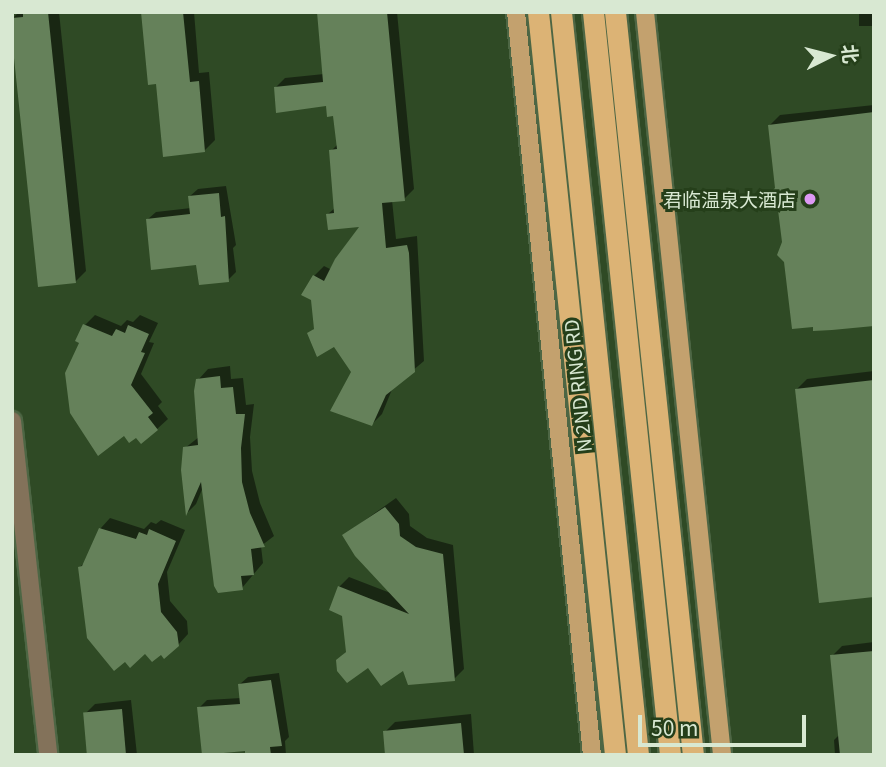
<!DOCTYPE html>
<meta charset="utf-8">
<style>
body{margin:0}
#map{position:relative;width:886px;height:767px;overflow:hidden;background:#2f4a25;font-family:Georgia,"Noto Sans SC",serif}
div>[style]{position:absolute}
.shadow>*{inset:0;background:#0007;transform-origin:0 0}
.building>*{inset:0;background:#65815a;transform-origin:0 0}
.roads{filter:drop-shadow(2px 0 #4d6644) drop-shadow(-2px 0 #4d6644) drop-shadow(0 2px #4d6644) drop-shadow(0 -2px #4d6644)}
.minor>*{height:18px;margin:-9px;padding:0 9px;transform-origin:9px;border-radius:9px;background:#83725a}
.major>*{height:18px;margin:-9px;padding:0 9px;transform-origin:9px;border-radius:9px;background:#c3a16e}
.highway>*{height:21px;margin:-10.5px;padding:0 10.5px;transform-origin:10.5px;border-radius:10.5px;background:#dcb375}
.dots>*{width:19px;height:19px;translate:-50% -50%;box-sizing:border-box;border:4px solid #253f1a;border-radius:50%}
span{translate:-50% -50%;white-space:nowrap;text-align:center;line-height:1.15;-webkit-text-stroke:6px #253f1a;paint-order:stroke}
.poi-label{font-size:19px;color:#d8e8d2}
.right{translate:-100% -50%;text-align:right}
.street-label{font-size:19px;color:#d8e8d2}
.frame{position:absolute;inset:0;border:14px solid #d8e8d2;pointer-events:none}
.north{position:absolute;left:795px;top:21px;width:70px;height:70px;-webkit-text-stroke:5px #253f1a;paint-order:stroke;rotate:84deg;font-size:19px;font-weight:700;line-height:28px;text-align:center;color:#d8e8d2}
.north::after{content:'';display:block;margin:auto;width:24px;height:32px;background:#d8e8d2;clip-path:polygon(50% 0,100% 100%,50% 72%,0 100%)}
.scale{position:absolute;left:638px;top:715px;width:168px;height:32px;box-sizing:border-box;border:4px solid #d8e8d2;border-top:0;padding-left:9px;font-size:21px;line-height:24px;white-space:nowrap;color:#d8e8d2;-webkit-text-stroke:5px #253f1a;paint-order:stroke}
</style>
<div id="map">
<div class="shadow">
<i style="clip-path:polygon(19px 12px,59px 12px,86px 271px,75px 282px,12px 19px)"></i>
<i style="clip-path:polygon(142px 12px,194px 12px,199px 73px,209px 72px,215px 140px,204px 151px,157px 82px)"></i>
<i style="clip-path:polygon(319px 12px,397px 12px,414px 189px,404px 199px,392px 200px,396px 239px,417px 236px,424px 361px,393px 387px,382px 414px,372px 424px,354px 372px,335px 345px,309px 334px,316px 327px,314px 276px,324px 266px,332px 270px,362px 225px,328px 214px,336px 207px,331px 151px,338px 144px,335px 114px,328px 104px,275px 88px,285px 78px,324px 74px)"></i>
<i style="left:859px;top:12px;width:15px;height:14px"></i>
<i style="clip-path:polygon(874px 105px,874px 324px,783px 242px,770px 125px,780px 115px)"></i>
<i style="clip-path:polygon(226px 186px,236px 245px,233px 248px,236px 272px,228px 280px,198px 263px,148px 219px,156px 212px,191px 208px,190px 196px,198px 189px)"></i>
<i style="clip-path:polygon(95px 315px,121px 326px,127px 320px,133px 322px,140px 315px,158px 323px,149px 342px,154px 343px,141px 374px,162px 402px,158px 406px,168px 419px,157px 429px,81px 342px,85px 325px)"></i>
<i style="clip-path:polygon(230px 366px,231px 379px,243px 378px,246px 405px,254px 404px,250px 437px,252px 471px,260px 503px,274px 536px,261px 546px,263px 563px,242px 588px,203px 487px,196px 504px,188px 512px,183px 470px,185px 448px,199px 437px,198px 380px,208px 369px)"></i>
<i style="clip-path:polygon(874px 371px,874px 595px,796px 390px,807px 379px)"></i>
<i style="clip-path:polygon(396px 498px,409px 514px,410px 526px,427px 538px,453px 545px,464px 669px,454px 679px,404px 668px,337px 661px,348px 650px,339px 587px,349px 577px,393px 594px,344px 535px)"></i>
<i style="clip-path:polygon(110px 518px,144px 529px,151px 522px,156px 524px,161px 520px,185px 530px,167px 572px,170px 601px,187px 621px,188px 634px,178px 645px,80px 567px,86px 561px,100px 529px)"></i>
<i style="clip-path:polygon(874px 642px,874px 755px,835px 755px,834px 740px,840px 734px,832px 656px,842px 646px)"></i>
<i style="clip-path:polygon(279px 673px,289px 737px,285px 741px,286px 755px,247px 755px,247px 750px,199px 708px,207px 700px,241px 698px,240px 684px,248px 677px)"></i>
<i style="clip-path:polygon(131px 700px,137px 755px,89px 755px,85px 714px,95px 704px)"></i>
<i style="clip-path:polygon(471px 714px,474px 755px,387px 755px,385px 732px,395px 722px)"></i>
</div>
<div class="building">
<i style="clip-path:polygon(23px 12px,48px 12px,76px 283px,38px 287px,12px 39px,12px 18px,23px 17px)"></i>
<i style="clip-path:polygon(141px 12px,183px 12px,190px 82px,199px 81px,205px 152px,163px 157px,156px 84px,148px 85px)"></i>
<i style="clip-path:polygon(317px 12px,387px 12px,405px 201px,382px 203px,386px 248px,407px 245px,409px 253px,415px 372px,386px 395px,372px 426px,330px 411px,351px 372px,334px 347px,317px 357px,307px 333px,314px 329px,311px 300px,301px 295px,313px 275px,324px 281px,335px 259px,359px 227px,328px 230px,326px 214px,334px 213px,329px 150px,337px 149px,333px 116px,327px 117px,326px 106px,276px 113px,274px 87px,323px 82px)"></i>
<i style="clip-path:polygon(874px 112px,874px 326px,832px 330px,813px 331px,813px 327px,792px 329px,784px 262px,777px 255px,782px 242px,777px 202px,768px 195px,775px 188px,768px 125px)"></i>
<i style="clip-path:polygon(219px 193px,221px 217px,225px 216px,229px 282px,199px 285px,196px 265px,151px 270px,146px 219px,190px 214px,188px 196px)"></i>
<i style="clip-path:polygon(83px 324px,112px 336px,116px 329px,125px 333px,128px 325px,149px 334px,141px 352px,145px 353px,131px 385px,153px 413px,148px 417px,158px 430px,141px 444px,136px 438px,129px 443px,124px 436px,98px 456px,70px 413px,65px 373px,79px 343px,75px 341px)"></i>
<i style="clip-path:polygon(220px 376px,221px 388px,233px 387px,236px 414px,245px 414px,241px 448px,242px 482px,250px 513px,265px 547px,251px 549px,254px 575px,241px 576px,243px 590px,218px 593px,214px 586px,201px 482px,186px 516px,181px 470px,183px 447px,198px 445px,194px 391px,196px 379px)"></i>
<i style="clip-path:polygon(874px 380px,874px 597px,819px 603px,795px 389px)"></i>
<i style="clip-path:polygon(385px 507px,399px 524px,400px 536px,416px 547px,443px 554px,455px 681px,408px 685px,403px 671px,381px 686px,368px 668px,347px 683px,337px 671px,336px 660px,346px 652px,342px 616px,329px 610px,338px 586px,409px 614px,355px 556px,342px 535px)"></i>
<i style="clip-path:polygon(99px 528px,136px 539px,139px 532px,147px 535px,149px 529px,176px 541px,158px 584px,161px 612px,177px 632px,179px 646px,164px 659px,161px 655px,152px 662px,145px 654px,130px 668px,125px 662px,114px 671px,87px 638px,78px 567px,82px 566px)"></i>
<i style="clip-path:polygon(874px 651px,874px 755px,840px 755px,830px 655px)"></i>
<i style="clip-path:polygon(271px 680px,282px 746px,270px 747px,271px 755px,245px 755px,245px 751px,202px 755px,197px 707px,240px 704px,238px 684px)"></i>
<i style="left:122px;top:709px;width:46px;height:39px;rotate:85deg"></i>
<i style="clip-path:polygon(461px 723px,464px 755px,385px 755px,383px 731px)"></i>
</div>
<div class="roads">
<div class="minor">
<i style="left:12px;top:421px;width:336px;rotate:83.8deg"></i>
</div>
<div class="major">
<i style="left:516px;top:12px;width:747px;rotate:84.16deg"></i>
<i style="left:645px;top:12px;width:747px;rotate:84.08deg"></i>
</div>
<div class="highway">
<i style="left:538px;top:12px;width:747px;rotate:84.08deg"></i>
<i style="left:561px;top:12px;width:747px;rotate:84.08deg"></i>
<i style="left:593px;top:12px;width:747px;rotate:84.08deg"></i>
<i style="left:615px;top:12px;width:747px;rotate:84.01deg"></i>
</div>
</div>
<div class="dots">
<i style="left:810px;top:199px;background:#dd99f4"></i>
</div>
<div class="poi-label">
<span class="right" style="left:796px;top:199px">君临温泉大酒店</span>
</div>
<div class="street-label">
<span style="left:577px;top:386px;rotate:-96deg">N 2ND RING RD</span>
</div>
<div class="frame"></div>
<div class="north">北</div>
<div class="scale">50 m</div>
</div>
